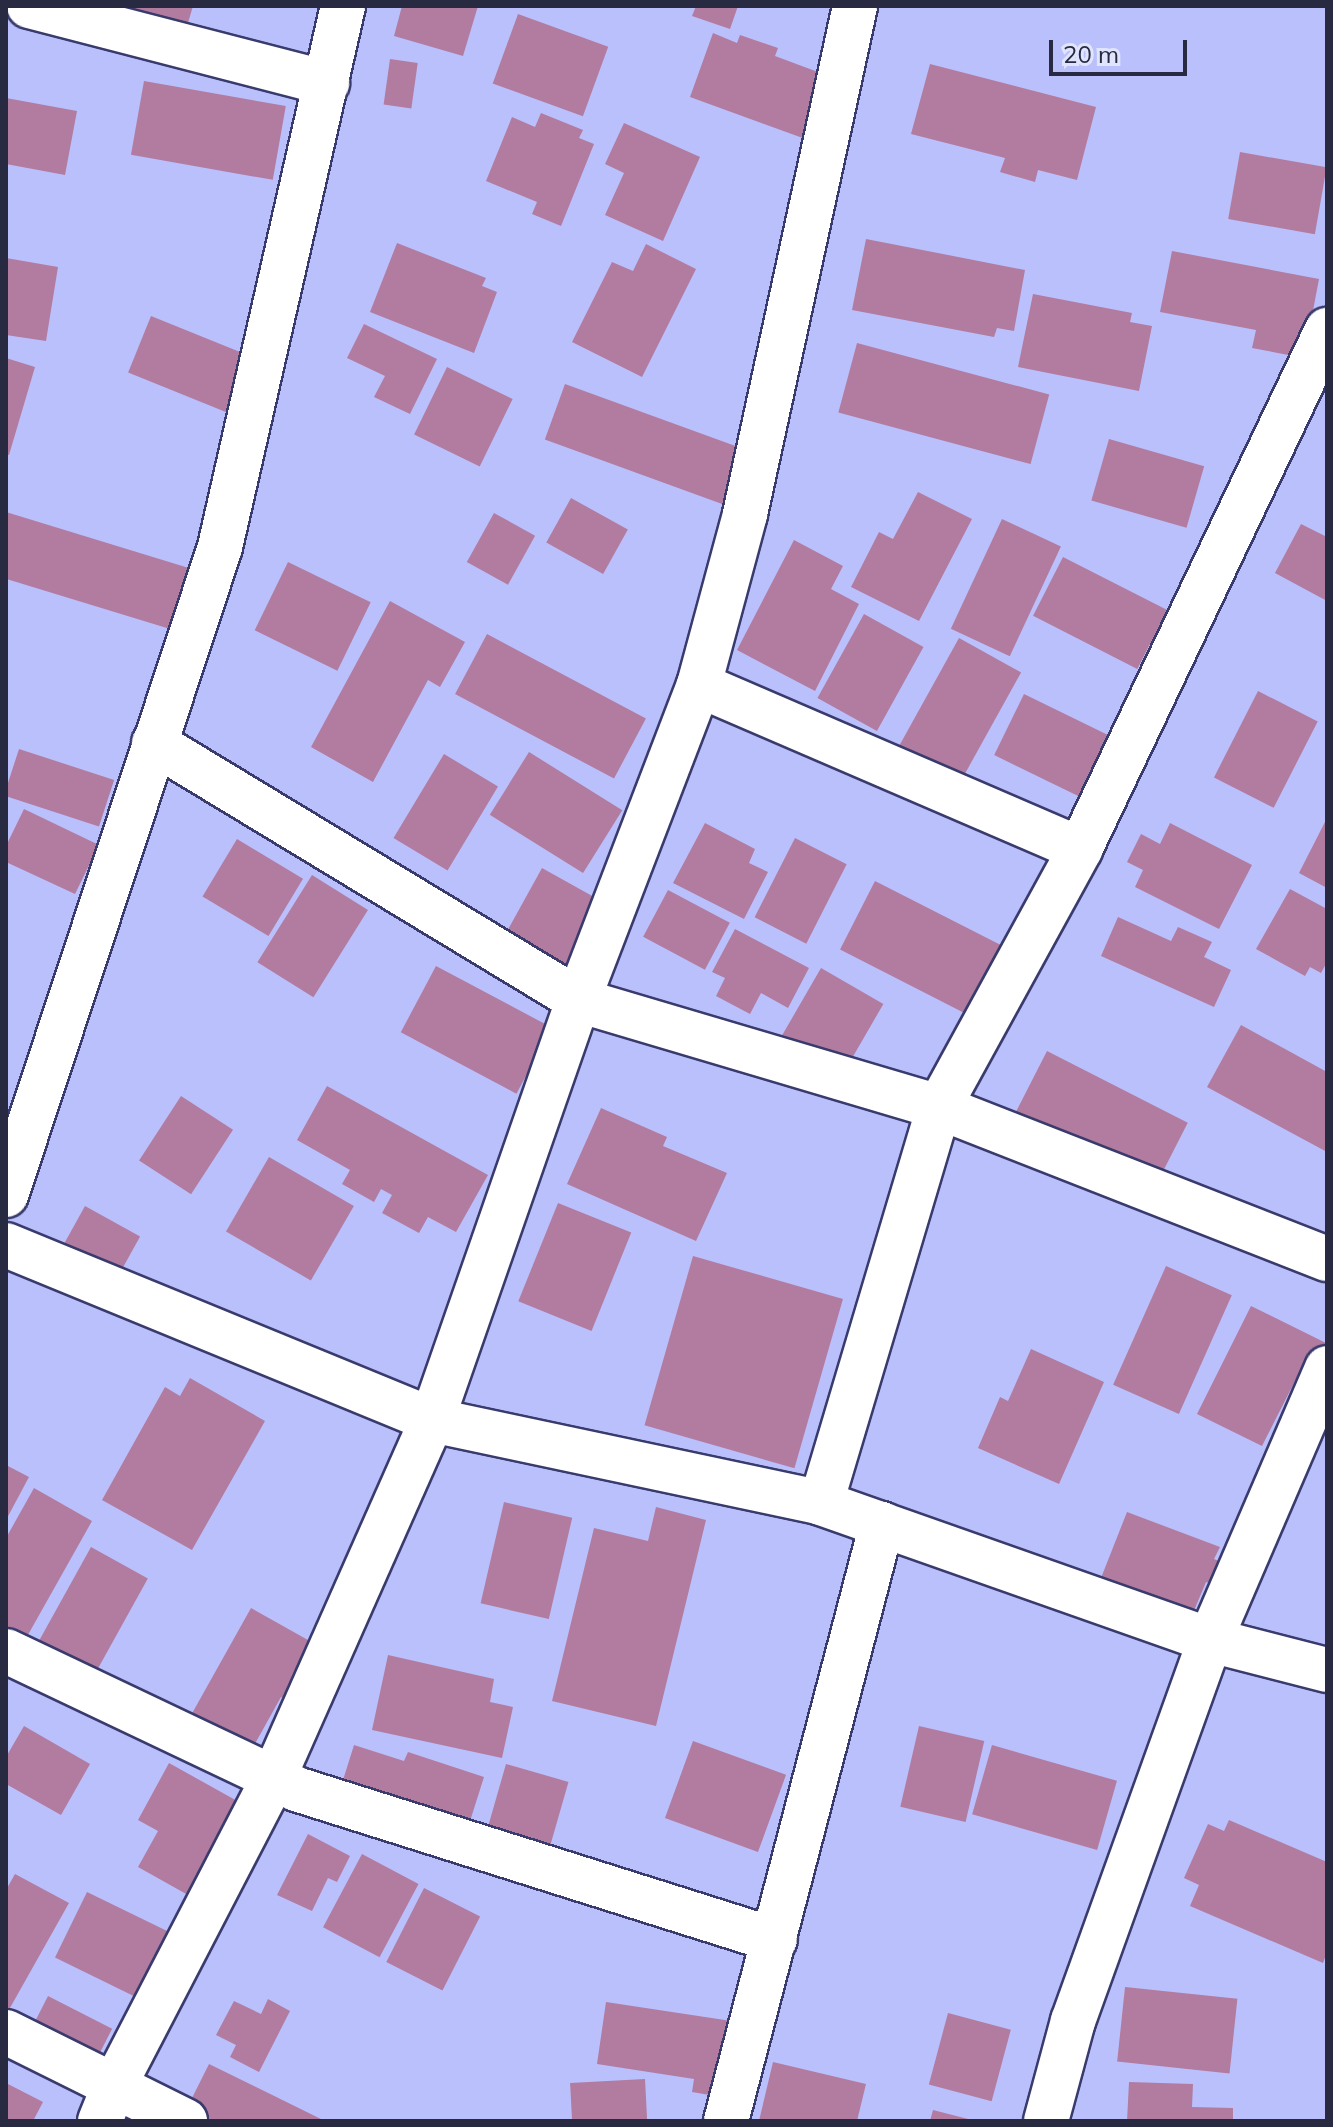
<!DOCTYPE html>
<style>
body{margin:0}
#map{position:relative;width:1333px;height:2127px;overflow:hidden;background:#bac0fc;font-family:Mulish,sans-serif}
div>[style]{position:absolute}
.building>*{inset:0;background:#b27ba0;transform-origin:0 0}
.roads{filter:drop-shadow(2px 0 #393b6d) drop-shadow(-2px 0 #393b6d) drop-shadow(0 2px #393b6d) drop-shadow(0 -2px #393b6d)}
.minor>*{height:44px;margin:-22px;padding:0 22px;transform-origin:22px;border-radius:22px;background:#fff}
span{translate:-50% -50%;white-space:nowrap;text-align:center;line-height:1.15;-webkit-text-stroke:6px #e1e4fd;paint-order:stroke}
.frame{position:absolute;inset:0;border:8px solid #282a41;pointer-events:none}
.scale{position:absolute;left:1049px;top:40px;width:138px;height:36px;box-sizing:border-box;border:4px solid #282a41;border-top:0;padding-left:10px;font-size:24px;line-height:28px;white-space:nowrap;color:#282a41;-webkit-text-stroke:6px #e1e4fd;paint-order:stroke}
</style>
<div id="map">
<div class="building">
<i style="clip-path:polygon(107px 6px,193px 6px,185px 33px)"></i>
<i style="clip-path:polygon(402px 6px,478px 6px,463px 56px,394px 36px)"></i>
<i style="clip-path:polygon(696px 6px,738px 6px,730px 29px,692px 16px)"></i>
<i style="left:518px;top:14px;width:96px;height:74px;rotate:20deg"></i>
<i style="clip-path:polygon(713px 33px,737px 43px,740px 35px,778px 48px,775px 56px,834px 78px,811px 141px,690px 97px)"></i>
<i style="left:390px;top:59px;width:28px;height:46px;rotate:8deg"></i>
<i style="clip-path:polygon(930px 64px,1096px 107px,1077px 180px,1038px 170px,1035px 182px,1000px 172px,1005px 158px,911px 134px)"></i>
<i style="left:144px;top:81px;width:144px;height:75px;rotate:10deg"></i>
<i style="clip-path:polygon(6px 98px,77px 111px,65px 175px,6px 164px)"></i>
<i style="clip-path:polygon(541px 113px,583px 130px,579px 138px,594px 144px,561px 226px,532px 214px,537px 202px,486px 181px,512px 117px,535px 127px)"></i>
<i style="clip-path:polygon(624px 123px,700px 157px,663px 241px,605px 215px,624px 173px,605px 164px)"></i>
<i style="left:1240px;top:152px;width:88px;height:68px;rotate:10deg"></i>
<i style="clip-path:polygon(866px 239px,1025px 270px,1014px 331px,997px 328px,994px 337px,852px 310px)"></i>
<i style="clip-path:polygon(397px 243px,486px 278px,482px 286px,497px 292px,474px 353px,370px 312px)"></i>
<i style="clip-path:polygon(646px 244px,696px 269px,642px 377px,572px 342px,612px 262px,633px 271px)"></i>
<i style="clip-path:polygon(1172px 251px,1319px 279px,1304px 358px,1252px 348px,1256px 330px,1160px 312px)"></i>
<i style="clip-path:polygon(6px 258px,58px 267px,46px 341px,6px 335px)"></i>
<i style="clip-path:polygon(1033px 294px,1132px 313px,1130px 322px,1152px 326px,1139px 391px,1018px 367px)"></i>
<i style="left:151px;top:316px;width:106px;height:61px;rotate:22deg"></i>
<i style="clip-path:polygon(364px 324px,437px 359px,410px 414px,374px 397px,385px 376px,347px 358px)"></i>
<i style="left:857px;top:343px;width:199px;height:72px;rotate:15deg"></i>
<i style="clip-path:polygon(6px 358px,35px 367px,9px 455px,6px 454px)"></i>
<i style="left:447px;top:367px;width:73px;height:75px;rotate:26deg"></i>
<i style="left:565px;top:384px;width:196px;height:59px;rotate:20deg"></i>
<i style="left:1109px;top:439px;width:99px;height:64px;rotate:16deg"></i>
<i style="clip-path:polygon(918px 492px,972px 519px,919px 621px,851px 587px,879px 532px,893px 539px)"></i>
<i style="left:571px;top:498px;width:65px;height:51px;rotate:29deg"></i>
<i style="left:6px;top:512px;width:192px;height:64px;rotate:17deg"></i>
<i style="left:494px;top:513px;width:47px;height:56px;rotate:29deg"></i>
<i style="left:1002px;top:519px;width:65px;height:121px;rotate:25deg"></i>
<i style="clip-path:polygon(1301px 524px,1327px 537px,1327px 601px,1275px 573px)"></i>
<i style="clip-path:polygon(794px 540px,843px 566px,831px 589px,859px 604px,815px 691px,737px 650px)"></i>
<i style="left:1063px;top:557px;width:117px;height:66px;rotate:27deg"></i>
<i style="left:288px;top:562px;width:92px;height:76px;rotate:26deg"></i>
<i style="clip-path:polygon(390px 601px,465px 642px,440px 687px,428px 680px,373px 782px,311px 747px)"></i>
<i style="left:864px;top:614px;width:68px;height:96px;rotate:29deg"></i>
<i style="left:487px;top:634px;width:180px;height:68px;rotate:28deg"></i>
<i style="left:959px;top:638px;width:71px;height:129px;rotate:29deg"></i>
<i style="left:1258px;top:691px;width:67px;height:97px;rotate:27deg"></i>
<i style="left:1024px;top:694px;width:94px;height:68px;rotate:26deg"></i>
<i style="left:19px;top:749px;width:100px;height:49px;rotate:18deg"></i>
<i style="left:529px;top:752px;width:110px;height:74px;rotate:32deg"></i>
<i style="left:444px;top:754px;width:63px;height:98px;rotate:31deg"></i>
<i style="clip-path:polygon(24px 809px,99px 845px,75px 894px,6px 862px,6px 846px)"></i>
<i style="clip-path:polygon(1327px 818px,1327px 888px,1299px 873px)"></i>
<i style="clip-path:polygon(705px 823px,755px 849px,749px 863px,768px 872px,744px 919px,673px 883px)"></i>
<i style="clip-path:polygon(1170px 823px,1252px 865px,1219px 929px,1135px 887px,1143px 870px,1127px 862px,1141px 834px,1160px 844px)"></i>
<i style="left:795px;top:838px;width:58px;height:89px;rotate:27deg"></i>
<i style="left:237px;top:839px;width:77px;height:67px;rotate:31deg"></i>
<i style="clip-path:polygon(542px 868px,594px 897px,588px 911px,595px 915px,566px 968px,505px 935px)"></i>
<i style="left:312px;top:875px;width:66px;height:103px;rotate:32deg"></i>
<i style="left:875px;top:881px;width:145px;height:77px;rotate:27deg"></i>
<i style="clip-path:polygon(1290px 889px,1327px 909px,1327px 962px,1321px 973px,1310px 967px,1305px 976px,1256px 949px)"></i>
<i style="left:668px;top:890px;width:70px;height:53px;rotate:28deg"></i>
<i style="clip-path:polygon(1118px 917px,1171px 941px,1178px 927px,1212px 942px,1204px 957px,1231px 970px,1214px 1007px,1101px 956px)"></i>
<i style="clip-path:polygon(735px 929px,809px 968px,788px 1008px,761px 993px,750px 1014px,716px 996px,725px 978px,712px 972px)"></i>
<i style="left:436px;top:966px;width:131px;height:75px;rotate:28deg"></i>
<i style="left:821px;top:968px;width:72px;height:85px;rotate:30deg"></i>
<i style="clip-path:polygon(1241px 1025px,1327px 1072px,1327px 1152px,1207px 1087px)"></i>
<i style="left:1047px;top:1051px;width:158px;height:68px;rotate:27deg"></i>
<i style="clip-path:polygon(327px 1086px,488px 1175px,456px 1232px,428px 1217px,419px 1233px,382px 1213px,392px 1195px,381px 1189px,374px 1202px,342px 1184px,350px 1170px,297px 1140px)"></i>
<i style="left:181px;top:1096px;width:62px;height:77px;rotate:33deg"></i>
<i style="clip-path:polygon(601px 1108px,667px 1137px,663px 1146px,727px 1173px,696px 1241px,567px 1184px)"></i>
<i style="left:269px;top:1157px;width:98px;height:86px;rotate:30deg"></i>
<i style="left:558px;top:1203px;width:79px;height:106px;rotate:22deg"></i>
<i style="left:85px;top:1206px;width:63px;height:56px;rotate:29deg"></i>
<i style="left:693px;top:1256px;width:156px;height:176px;rotate:16deg"></i>
<i style="left:1166px;top:1266px;width:72px;height:130px;rotate:24deg"></i>
<i style="clip-path:polygon(1251px 1306px,1326px 1343px,1308px 1380px,1298px 1375px,1262px 1446px,1197px 1414px)"></i>
<i style="clip-path:polygon(1031px 1349px,1104px 1382px,1059px 1484px,978px 1448px,1000px 1397px,1008px 1401px)"></i>
<i style="clip-path:polygon(190px 1378px,265px 1421px,192px 1550px,102px 1500px,165px 1387px,180px 1396px)"></i>
<i style="clip-path:polygon(6px 1465px,29px 1477px,6px 1520px)"></i>
<i style="clip-path:polygon(34px 1488px,92px 1521px,20px 1649px,6px 1641px,6px 1538px)"></i>
<i style="left:504px;top:1502px;width:70px;height:104px;rotate:13deg"></i>
<i style="clip-path:polygon(656px 1507px,706px 1520px,656px 1726px,552px 1701px,594px 1528px,648px 1541px)"></i>
<i style="clip-path:polygon(1127px 1512px,1220px 1547px,1214px 1559px,1226px 1564px,1218px 1586px,1206px 1582px,1193px 1613px,1101px 1578px)"></i>
<i style="left:91px;top:1547px;width:65px;height:110px;rotate:29deg"></i>
<i style="clip-path:polygon(251px 1608px,324px 1649px,294px 1704px,281px 1697px,251px 1751px,190px 1717px)"></i>
<i style="clip-path:polygon(388px 1655px,494px 1679px,490px 1702px,513px 1707px,502px 1758px,372px 1730px)"></i>
<i style="clip-path:polygon(24px 1726px,90px 1764px,61px 1815px,6px 1784px,6px 1757px)"></i>
<i style="left:919px;top:1726px;width:67px;height:83px;rotate:13deg"></i>
<i style="left:693px;top:1741px;width:99px;height:82px;rotate:20deg"></i>
<i style="clip-path:polygon(354px 1745px,404px 1761px,408px 1752px,484px 1777px,465px 1837px,338px 1796px)"></i>
<i style="left:992px;top:1745px;width:130px;height:72px;rotate:16deg"></i>
<i style="clip-path:polygon(169px 1763px,239px 1802px,188px 1895px,138px 1867px,158px 1831px,138px 1820px)"></i>
<i style="left:506px;top:1764px;width:65px;height:82px;rotate:16deg"></i>
<i style="clip-path:polygon(1229px 1820px,1327px 1862px,1327px 1952px,1323px 1963px,1190px 1906px,1199px 1885px,1184px 1878px,1208px 1824px,1224px 1831px)"></i>
<i style="clip-path:polygon(308px 1834px,350px 1856px,337px 1882px,328px 1878px,312px 1911px,277px 1895px)"></i>
<i style="left:362px;top:1854px;width:64px;height:83px;rotate:28deg"></i>
<i style="clip-path:polygon(15px 1874px,69px 1903px,6px 2015px,6px 1890px)"></i>
<i style="left:424px;top:1888px;width:63px;height:83px;rotate:27deg"></i>
<i style="left:87px;top:1892px;width:100px;height:73px;rotate:26deg"></i>
<i style="left:1125px;top:1987px;width:113px;height:75px;rotate:6deg"></i>
<i style="left:48px;top:1996px;width:72px;height:54px;rotate:27deg"></i>
<i style="clip-path:polygon(268px 1999px,290px 2011px,259px 2072px,230px 2057px,236px 2045px,216px 2035px,234px 2001px,261px 2014px)"></i>
<i style="clip-path:polygon(606px 2002px,738px 2022px,727px 2098px,692px 2092px,694px 2079px,597px 2064px)"></i>
<i style="left:948px;top:2013px;width:65px;height:74px;rotate:15deg"></i>
<i style="clip-path:polygon(773px 2062px,866px 2084px,857px 2121px,759px 2121px)"></i>
<i style="clip-path:polygon(209px 2064px,325px 2121px,187px 2121px,182px 2118px)"></i>
<i style="left:645px;top:2079px;width:42px;height:75px;rotate:87deg"></i>
<i style="clip-path:polygon(1129px 2082px,1193px 2084px,1192px 2107px,1233px 2108px,1233px 2121px,1127px 2121px)"></i>
<i style="clip-path:polygon(6px 2083px,43px 2102px,33px 2121px,6px 2121px)"></i>
<i style="clip-path:polygon(933px 2110px,972px 2120px,972px 2121px,930px 2121px)"></i>
</div>
<div class="roads">
<div class="minor">
<i style="left:29px;top:6px;width:308px;rotate:14.5deg"></i>
<i style="left:699px;top:685px;width:415px;rotate:23.3deg"></i>
<i style="left:154px;top:743px;width:496px;rotate:31.2deg"></i>
<i style="left:578px;top:1000px;width:377px;rotate:16.5deg"></i>
<i style="left:939px;top:1107px;width:417px;rotate:21.4deg"></i>
<i style="left:6px;top:1195px;width:682px;rotate:-71.72deg"></i>
<i style="left:220px;top:547px;width:555px;rotate:-77.19deg"></i>
<i style="left:6px;top:1245px;width:461px;rotate:22.3deg"></i>
<i style="left:432px;top:1420px;width:398px;rotate:12deg"></i>
<i style="left:821px;top:1503px;width:412px;rotate:19.4deg"></i>
<i style="left:1210px;top:1640px;width:121px;rotate:14.4deg"></i>
<i style="left:821px;top:1503px;width:413px;rotate:-73.4deg"></i>
<i style="left:939px;top:1107px;width:294px;rotate:-61.3deg"></i>
<i style="left:1080px;top:849px;width:575px;rotate:-64.55deg"></i>
<i style="left:6px;top:1651px;width:321px;rotate:25.4deg"></i>
<i style="left:296px;top:1789px;width:502px;rotate:17.5deg"></i>
<i style="left:6px;top:2032px;width:200px;rotate:26.4deg"></i>
<i style="left:100px;top:2121px;width:38px;rotate:-68deg"></i>
<i style="left:114px;top:2086px;width:346px;rotate:-62.6deg"></i>
<i style="left:273px;top:1779px;width:393px;rotate:-66.1deg"></i>
<i style="left:432px;top:1420px;width:445px;rotate:-70.8deg"></i>
<i style="left:578px;top:1000px;width:337px;rotate:-69deg"></i>
<i style="left:699px;top:685px;width:177px;rotate:-74.9deg"></i>
<i style="left:745px;top:514px;width:520px;rotate:-77.78deg"></i>
<i style="left:726px;top:2121px;width:617px;rotate:-75.36deg"></i>
<i style="left:1046px;top:2121px;width:104px;rotate:-74.9deg"></i>
<i style="left:1073px;top:2021px;width:405px;rotate:-70.2deg"></i>
<i style="left:1210px;top:1640px;width:296px;rotate:-66.7deg"></i>
</div>
</div>
<div class="frame"></div>
<div class="scale">20 m</div>
</div>
